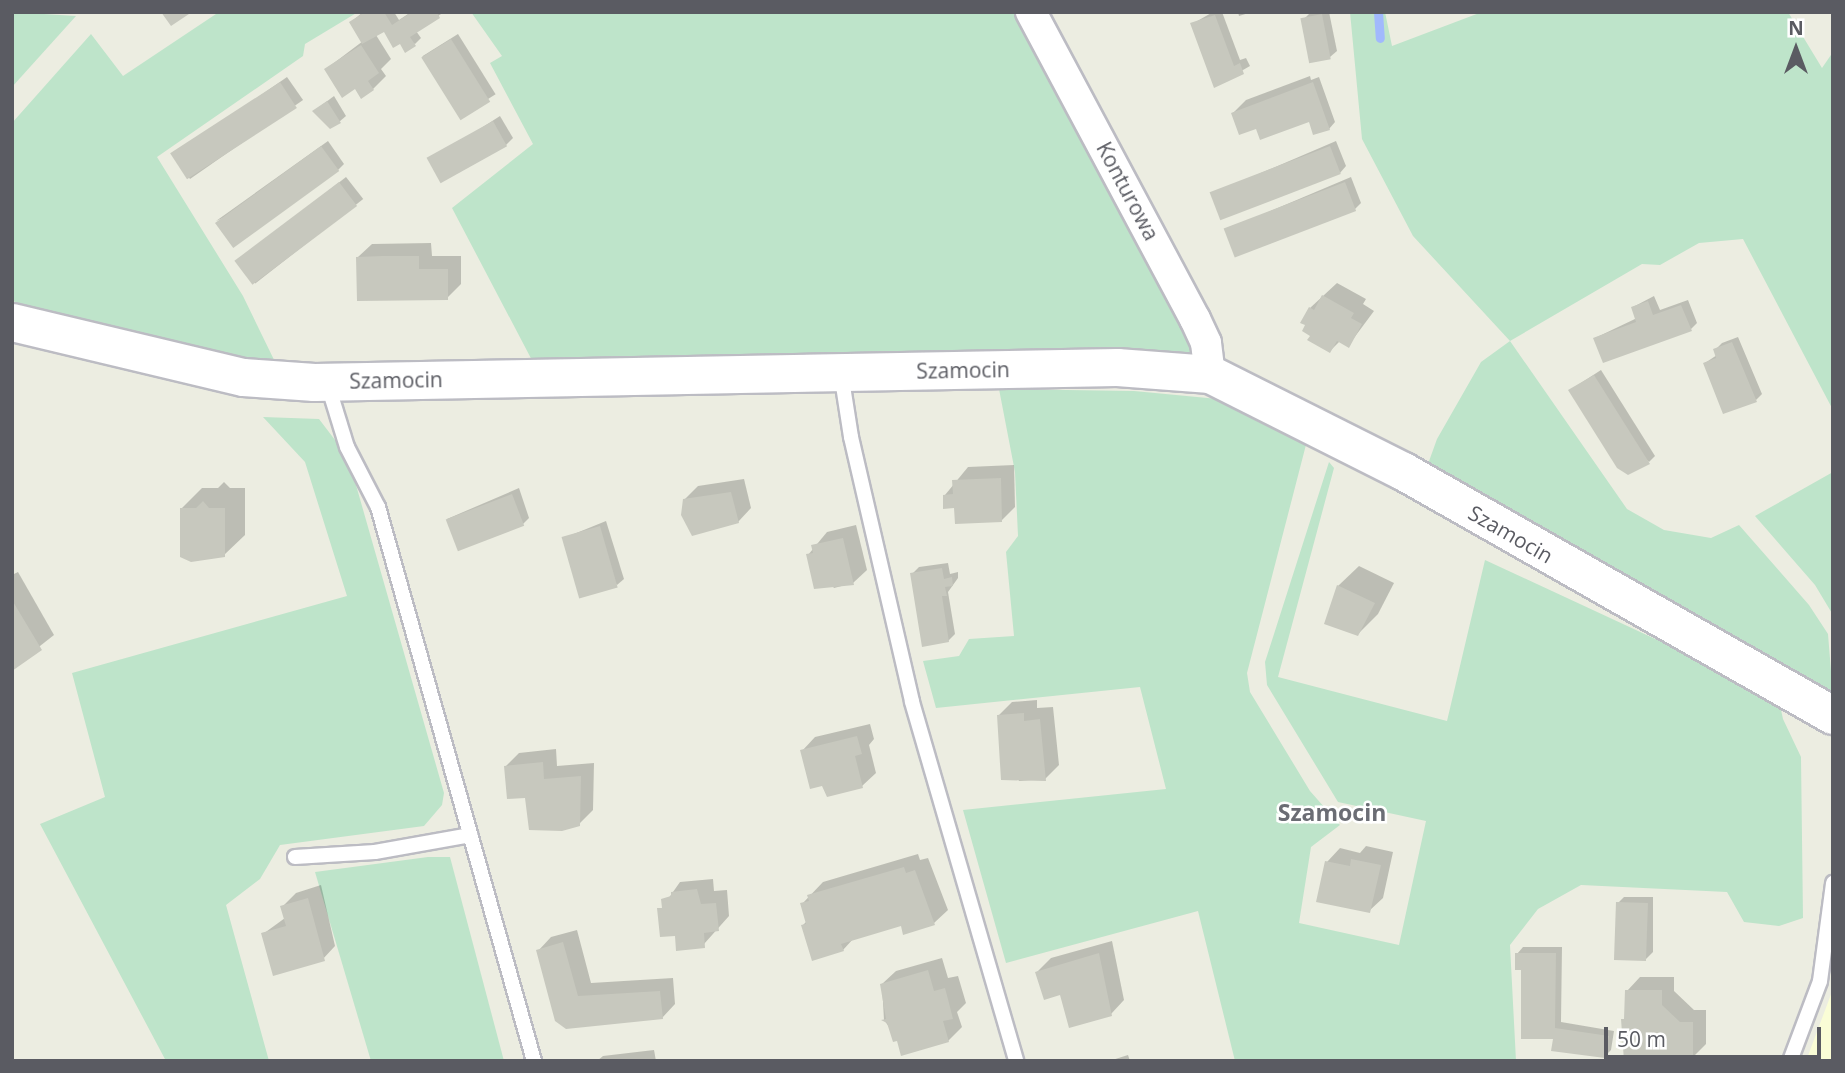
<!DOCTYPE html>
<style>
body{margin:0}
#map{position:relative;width:1845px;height:1073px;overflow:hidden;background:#ecede1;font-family:"Open Sans",sans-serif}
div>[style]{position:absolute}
.commercial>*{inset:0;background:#fafdd6}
.green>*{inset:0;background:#bee4ca}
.shadow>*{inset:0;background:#0003;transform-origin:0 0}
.stream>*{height:9px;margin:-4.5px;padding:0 4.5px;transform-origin:4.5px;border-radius:4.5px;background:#a1b9fd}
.building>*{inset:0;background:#c7c8be;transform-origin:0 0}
.roads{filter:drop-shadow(2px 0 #bcbcc3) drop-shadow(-2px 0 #bcbcc3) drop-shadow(0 2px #bcbcc3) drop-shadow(0 -2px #bcbcc3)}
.service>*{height:14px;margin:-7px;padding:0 7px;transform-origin:7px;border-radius:7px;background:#fff}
.minor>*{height:30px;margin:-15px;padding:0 15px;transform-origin:15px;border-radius:15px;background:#fff}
.tertiary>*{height:37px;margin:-18.5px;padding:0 18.5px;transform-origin:18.5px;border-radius:18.5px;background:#fff}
span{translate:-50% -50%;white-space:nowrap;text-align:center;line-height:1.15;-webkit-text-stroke:5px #fff;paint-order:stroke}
.street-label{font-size:21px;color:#5a5b62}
.neighbourhood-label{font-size:23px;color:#6b6d74;font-weight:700}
.frame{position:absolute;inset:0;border:14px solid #5a5b62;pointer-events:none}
.north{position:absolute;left:1761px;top:14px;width:70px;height:70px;-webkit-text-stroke:5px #fff;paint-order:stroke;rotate:0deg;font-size:19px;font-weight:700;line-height:28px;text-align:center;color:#5a5b62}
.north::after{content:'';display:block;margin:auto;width:24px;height:32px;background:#5a5b62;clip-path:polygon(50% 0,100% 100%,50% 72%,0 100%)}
.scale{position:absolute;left:1604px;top:1027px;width:217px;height:32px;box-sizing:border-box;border:4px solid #5a5b62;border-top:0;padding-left:9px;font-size:21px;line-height:24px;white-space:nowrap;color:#5a5b62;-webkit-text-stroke:5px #fff;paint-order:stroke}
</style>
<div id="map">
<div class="commercial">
<i style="clip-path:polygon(1833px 989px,1833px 1061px,1806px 1061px)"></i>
</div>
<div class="green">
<i style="clip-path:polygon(12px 12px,76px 16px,12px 87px)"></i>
<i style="clip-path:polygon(219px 12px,358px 12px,305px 44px,303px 56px,157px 157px,243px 296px,278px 368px,223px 361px,12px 301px,12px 123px,91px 34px,123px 76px)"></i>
<i style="clip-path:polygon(471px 12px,1022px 12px,1197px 348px,1186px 362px,535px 366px,452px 208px,533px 144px,490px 63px,502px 56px)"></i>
<i style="clip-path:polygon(1350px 12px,1385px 12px,1392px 46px,1482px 12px,1788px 12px,1822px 68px,1833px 52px,1833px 410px,1743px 239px,1699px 243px,1660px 265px,1642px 264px,1510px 341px,1627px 509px,1664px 530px,1711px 538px,1739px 525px,1809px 605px,1828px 634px,1833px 696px,1428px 464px,1437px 439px,1481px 362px,1510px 341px,1413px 236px,1362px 139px)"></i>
<i style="clip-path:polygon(999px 389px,1134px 391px,1218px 399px,1308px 437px,1247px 673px,1250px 692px,1310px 791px,1340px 825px,1311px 847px,1299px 923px,1399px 945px,1426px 821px,1338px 802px,1267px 685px,1265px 662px,1329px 462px,1334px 468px,1278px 677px,1447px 721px,1485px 560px,1778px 696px,1783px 719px,1801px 757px,1803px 918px,1779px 926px,1744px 922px,1727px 892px,1581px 885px,1538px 909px,1510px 945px,1516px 1061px,1235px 1061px,1198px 911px,1006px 963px,963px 810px,1166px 789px,1140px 687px,936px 708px,923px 661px,959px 656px,969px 639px,1014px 636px,1006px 552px,1018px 536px,1015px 472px)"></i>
<i style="clip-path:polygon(263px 417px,319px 419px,348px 457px,444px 793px,442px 805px,424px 826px,280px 845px,260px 879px,226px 905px,269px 1061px,166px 1061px,40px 824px,105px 797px,72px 673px,347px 596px,305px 462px)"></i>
<i style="clip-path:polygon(1833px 472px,1833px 615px,1815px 585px,1755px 516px)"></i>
<i style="clip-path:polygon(428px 857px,450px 857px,504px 1061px,371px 1061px,315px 872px)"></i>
</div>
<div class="shadow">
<i style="clip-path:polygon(363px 12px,394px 12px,399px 20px,411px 12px,444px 12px,416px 31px,421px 38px,415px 44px,384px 30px,376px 35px,391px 59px,381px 69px,386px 76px,373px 89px,356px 87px,326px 69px,363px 41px,351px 22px)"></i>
<i style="clip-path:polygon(1213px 12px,1222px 12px,1240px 60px,1246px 58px,1250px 66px,1215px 86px,1192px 24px)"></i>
<i style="clip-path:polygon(1238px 12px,1252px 12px,1239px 16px)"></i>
<i style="clip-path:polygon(1329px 12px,1337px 51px,1330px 57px,1303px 20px,1309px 14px)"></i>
<i style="left:458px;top:34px;width:71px;height:42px;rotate:58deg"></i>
<i style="clip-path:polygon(1310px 76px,1311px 80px,1319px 77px,1335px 122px,1329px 129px,1310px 120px,1257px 126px,1233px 113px,1246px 100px)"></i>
<i style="left:287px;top:77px;width:28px;height:138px;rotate:55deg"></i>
<i style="clip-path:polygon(334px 96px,346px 116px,339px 122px,314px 111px)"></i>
<i style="clip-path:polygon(500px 116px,513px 138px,506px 145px,430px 161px)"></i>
<i style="clip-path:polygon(328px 141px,344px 164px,338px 170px,216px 221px)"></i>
<i style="clip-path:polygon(1336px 141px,1346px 166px,1340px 173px,1212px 194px)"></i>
<i style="left:346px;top:177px;width:28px;height:137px;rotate:52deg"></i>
<i style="clip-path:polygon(1351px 177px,1361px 203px,1355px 209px,1226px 230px)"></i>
<i style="clip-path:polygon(431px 243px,432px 256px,461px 256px,461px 284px,447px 298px,358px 257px,372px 244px)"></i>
<i style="clip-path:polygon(1337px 283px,1366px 299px,1363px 304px,1374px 311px,1348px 346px,1340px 341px,1330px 351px,1312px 335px,1310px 308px)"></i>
<i style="clip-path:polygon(1654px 296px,1660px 310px,1688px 300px,1697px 323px,1691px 329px,1595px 338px,1637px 318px,1633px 307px)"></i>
<i style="clip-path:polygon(1738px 337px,1762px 394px,1756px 400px,1705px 363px,1717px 355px,1715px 350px,1722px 343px)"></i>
<i style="clip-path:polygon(1601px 370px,1655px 456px,1649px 462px,1570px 390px)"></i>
<i style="clip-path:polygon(1014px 465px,1015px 507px,1002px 520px,955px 506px,945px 495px,968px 467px)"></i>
<i style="clip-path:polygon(744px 479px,751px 508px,738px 522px,684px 500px,698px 486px)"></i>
<i style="clip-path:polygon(224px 482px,230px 488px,245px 488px,245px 535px,224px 555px,182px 508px,202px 488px,218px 488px)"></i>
<i style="clip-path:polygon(519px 488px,529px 518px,523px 524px,447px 519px)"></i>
<i style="clip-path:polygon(606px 521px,624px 579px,617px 585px,564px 538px)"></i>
<i style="clip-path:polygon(856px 525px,867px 570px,853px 583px,834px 588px,808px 555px,827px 532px)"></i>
<i style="clip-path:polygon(948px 563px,950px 574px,958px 572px,958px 578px,948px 592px,955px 634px,948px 641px,912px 574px,919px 567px)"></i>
<i style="clip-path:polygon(1359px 566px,1394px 583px,1378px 614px,1358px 634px,1338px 586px)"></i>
<i style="clip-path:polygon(18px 572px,54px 635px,12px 668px,12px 575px)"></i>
<i style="clip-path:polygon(1037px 700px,1037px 708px,1053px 707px,1059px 765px,1045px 779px,1019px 781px,999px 715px,1012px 702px)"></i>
<i style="clip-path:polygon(870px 724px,874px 739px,869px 745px,876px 773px,862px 786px,802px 751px,815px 737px)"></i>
<i style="clip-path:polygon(556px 749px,557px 766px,594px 763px,593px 810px,579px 824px,527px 796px,506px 766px,519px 753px)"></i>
<i style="clip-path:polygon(1366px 846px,1393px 852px,1383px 898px,1369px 911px,1327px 862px,1340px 848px,1360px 853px)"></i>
<i style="clip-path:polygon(918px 854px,920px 860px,928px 858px,948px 910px,934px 923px,902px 924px,854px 938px,843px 950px,803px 925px,807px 921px,802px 904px,823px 882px)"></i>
<i style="clip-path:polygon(713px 879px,714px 891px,727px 890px,729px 916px,704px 944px,676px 934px,661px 909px,680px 882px)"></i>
<i style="clip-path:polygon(321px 885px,335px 946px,322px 960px,263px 934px,285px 918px,282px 907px,296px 893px)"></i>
<i style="clip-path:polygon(1624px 897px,1653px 897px,1653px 952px,1646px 959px,1618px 903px)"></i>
<i style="clip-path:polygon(577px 930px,591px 983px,673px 978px,675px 1004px,662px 1018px,566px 1027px,538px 951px,551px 937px)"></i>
<i style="clip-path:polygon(1112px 941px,1124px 1000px,1111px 1014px,1061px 993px,1037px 972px,1051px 958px)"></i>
<i style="clip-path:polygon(1523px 947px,1562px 947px,1561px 1022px,1614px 1031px,1611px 1050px,1605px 1056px,1555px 1038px,1517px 954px)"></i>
<i style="clip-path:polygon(942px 958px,948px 978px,958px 976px,966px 1003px,957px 1012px,962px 1027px,948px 1041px,898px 1039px,884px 1020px,882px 984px,896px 971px)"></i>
<i style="clip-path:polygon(1640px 977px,1674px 977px,1674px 991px,1694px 1010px,1706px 1010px,1706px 1044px,1692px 1058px,1624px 1061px,1627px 991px)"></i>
<i style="clip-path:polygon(654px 1050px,656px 1061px,597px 1061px,603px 1056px)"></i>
<i style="clip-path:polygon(1128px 1055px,1130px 1061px,1109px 1061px)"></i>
</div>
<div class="stream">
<i style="left:1378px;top:12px;width:26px;rotate:86deg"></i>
</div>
<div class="building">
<i style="clip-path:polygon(161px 12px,192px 12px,171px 26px)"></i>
<i style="clip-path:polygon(365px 12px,384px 12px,392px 25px,412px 12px,437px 12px,440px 18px,410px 37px,416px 46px,405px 53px,400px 44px,393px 48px,384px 32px,362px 44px,349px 22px)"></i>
<i style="left:1322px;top:14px;width:46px;height:22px;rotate:79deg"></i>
<i style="clip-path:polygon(1215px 15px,1234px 66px,1240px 63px,1244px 74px,1214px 88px,1190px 23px)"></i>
<i style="left:451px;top:39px;width:74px;height:35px;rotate:58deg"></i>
<i style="clip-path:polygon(361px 45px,379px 73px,368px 81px,374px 90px,361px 99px,355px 89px,342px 98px,324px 69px)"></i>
<i style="left:280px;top:82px;width:31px;height:131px;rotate:57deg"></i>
<i style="clip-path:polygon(1313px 82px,1330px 130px,1313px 135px,1309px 122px,1260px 140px,1256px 129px,1239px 135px,1231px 113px)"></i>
<i style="clip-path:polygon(327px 101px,341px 123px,330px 129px,312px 111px)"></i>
<i style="left:493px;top:121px;width:29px;height:76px;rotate:61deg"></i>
<i style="left:321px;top:146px;width:31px;height:131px;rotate:54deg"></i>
<i style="left:1330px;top:146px;width:30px;height:129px;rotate:69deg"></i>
<i style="left:339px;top:182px;width:30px;height:131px;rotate:53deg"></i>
<i style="left:1345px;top:182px;width:31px;height:130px;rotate:69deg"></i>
<i style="clip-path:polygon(383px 256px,419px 256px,419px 269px,448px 269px,448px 300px,357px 301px,356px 257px)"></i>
<i style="clip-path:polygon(1322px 295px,1354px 313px,1351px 318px,1362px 324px,1349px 348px,1337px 341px,1330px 353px,1307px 340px,1310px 336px,1302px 331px,1305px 325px,1300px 323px,1309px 307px,1314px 310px)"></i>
<i style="clip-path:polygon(1648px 301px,1653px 315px,1681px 305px,1692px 331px,1603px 363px,1593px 338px,1636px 322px,1631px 307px)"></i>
<i style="clip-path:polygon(1732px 342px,1757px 402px,1723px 414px,1703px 363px,1716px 358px,1713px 349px)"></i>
<i style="clip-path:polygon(1594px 375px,1650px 464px,1628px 475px,1617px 468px,1568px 390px)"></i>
<i style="clip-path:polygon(1001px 478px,1002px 522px,955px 524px,954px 508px,943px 509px,943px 495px,953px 494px,952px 480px)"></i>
<i style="clip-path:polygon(731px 492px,739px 523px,692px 536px,681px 515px,683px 499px)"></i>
<i style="left:512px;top:494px;width:34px;height:71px;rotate:69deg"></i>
<i style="clip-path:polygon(203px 501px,209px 508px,225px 508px,225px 557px,191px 562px,180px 557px,180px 508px,196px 508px)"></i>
<i style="left:600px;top:526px;width:64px;height:40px;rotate:74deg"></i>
<i style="clip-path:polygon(843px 538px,854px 585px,814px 589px,806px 554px,813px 553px,811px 545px)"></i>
<i style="clip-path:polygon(942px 568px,944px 579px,952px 577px,953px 586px,945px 587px,947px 596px,942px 596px,949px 642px,922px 647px,910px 573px)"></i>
<i style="clip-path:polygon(1337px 585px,1375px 603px,1358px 636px,1324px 624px)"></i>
<i style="clip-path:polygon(12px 600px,42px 650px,12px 671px)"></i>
<i style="clip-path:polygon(1024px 713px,1024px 721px,1040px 719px,1046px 781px,1001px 780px,997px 715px)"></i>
<i style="clip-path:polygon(857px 736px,862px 754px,855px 756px,863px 788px,827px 797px,822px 786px,810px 789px,800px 750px)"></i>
<i style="clip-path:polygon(543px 762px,544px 779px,581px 776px,580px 826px,562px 831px,529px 830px,525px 798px,507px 799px,504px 766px)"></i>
<i style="clip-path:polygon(1351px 859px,1381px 865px,1370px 913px,1316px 902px,1325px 861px,1350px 866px)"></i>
<i style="clip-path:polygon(904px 867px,906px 873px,915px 870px,935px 925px,903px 935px,901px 926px,841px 944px,844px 951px,812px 961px,801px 925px,806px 924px,800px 903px,809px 901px,807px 895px)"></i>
<i style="clip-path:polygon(697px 889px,701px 904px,716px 903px,719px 931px,704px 933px,705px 948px,676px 951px,675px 936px,660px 937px,657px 908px,662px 908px,661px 899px,671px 896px,671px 892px)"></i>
<i style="clip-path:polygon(308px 898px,325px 961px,273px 976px,261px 933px,286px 926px,280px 906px)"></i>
<i style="left:1616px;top:902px;width:32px;height:58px;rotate:2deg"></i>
<i style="clip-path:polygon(563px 942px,578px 996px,660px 991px,663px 1019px,566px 1029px,555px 1021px,536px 950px)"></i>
<i style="clip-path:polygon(1099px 953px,1112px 1016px,1069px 1028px,1060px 995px,1044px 1000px,1035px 972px)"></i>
<i style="clip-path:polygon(1515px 953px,1556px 953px,1555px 1028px,1609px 1036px,1605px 1058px,1551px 1051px,1553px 1039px,1521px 1039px,1521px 970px,1515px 970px)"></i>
<i style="clip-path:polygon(928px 970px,934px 991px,945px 988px,949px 1003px,953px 1019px,943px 1021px,949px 1042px,901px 1056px,897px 1041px,893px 1042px,887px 1023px,881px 1020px,886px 1019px,880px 984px)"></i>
<i style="clip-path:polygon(1625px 990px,1662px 990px,1662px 1005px,1680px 1022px,1693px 1022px,1693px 1060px,1624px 1061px,1621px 1019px,1624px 1019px)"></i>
</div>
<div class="roads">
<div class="service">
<i style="left:841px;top:373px;width:65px;rotate:81.1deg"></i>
<i style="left:851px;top:437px;width:272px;rotate:77deg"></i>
<i style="left:912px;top:702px;width:374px;rotate:73.8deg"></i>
<i style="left:327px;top:382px;width:68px;rotate:72.9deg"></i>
<i style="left:347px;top:447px;width:68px;rotate:62.7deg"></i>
<i style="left:378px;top:507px;width:576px;rotate:74.27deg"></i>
<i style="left:295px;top:857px;width:80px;rotate:-3.6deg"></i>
<i style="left:375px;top:852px;width:97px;rotate:-10.1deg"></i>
<i style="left:1790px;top:1061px;width:85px;rotate:-69.4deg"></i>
<i style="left:1820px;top:981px;width:99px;rotate:-82.4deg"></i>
</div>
<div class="minor">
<i style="left:1031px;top:12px;width:348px;rotate:61.9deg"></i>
<i style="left:1195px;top:319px;width:26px;rotate:65deg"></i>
<i style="left:1206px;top:343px;width:31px;rotate:83deg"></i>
</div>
<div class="tertiary">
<i style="left:12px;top:322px;width:237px;rotate:13.4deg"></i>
<i style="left:243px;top:377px;width:71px;rotate:4deg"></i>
<i style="left:314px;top:382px;width:803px;rotate:-1.07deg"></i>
<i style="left:1117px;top:367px;width:93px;rotate:4.3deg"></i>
<i style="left:1210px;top:374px;width:216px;rotate:26.7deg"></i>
<i style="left:1403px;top:471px;width:494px;rotate:29.6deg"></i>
</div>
</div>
<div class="street-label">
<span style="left:1128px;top:191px;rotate:62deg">Konturowa</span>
<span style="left:963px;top:370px;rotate:-1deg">Szamocin</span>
<span style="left:396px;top:380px;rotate:-1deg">Szamocin</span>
<span style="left:1511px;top:534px;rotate:30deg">Szamocin</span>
</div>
<div class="neighbourhood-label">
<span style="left:1332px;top:812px">Szamocin</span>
</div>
<div class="frame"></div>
<div class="north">N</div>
<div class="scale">50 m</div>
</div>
